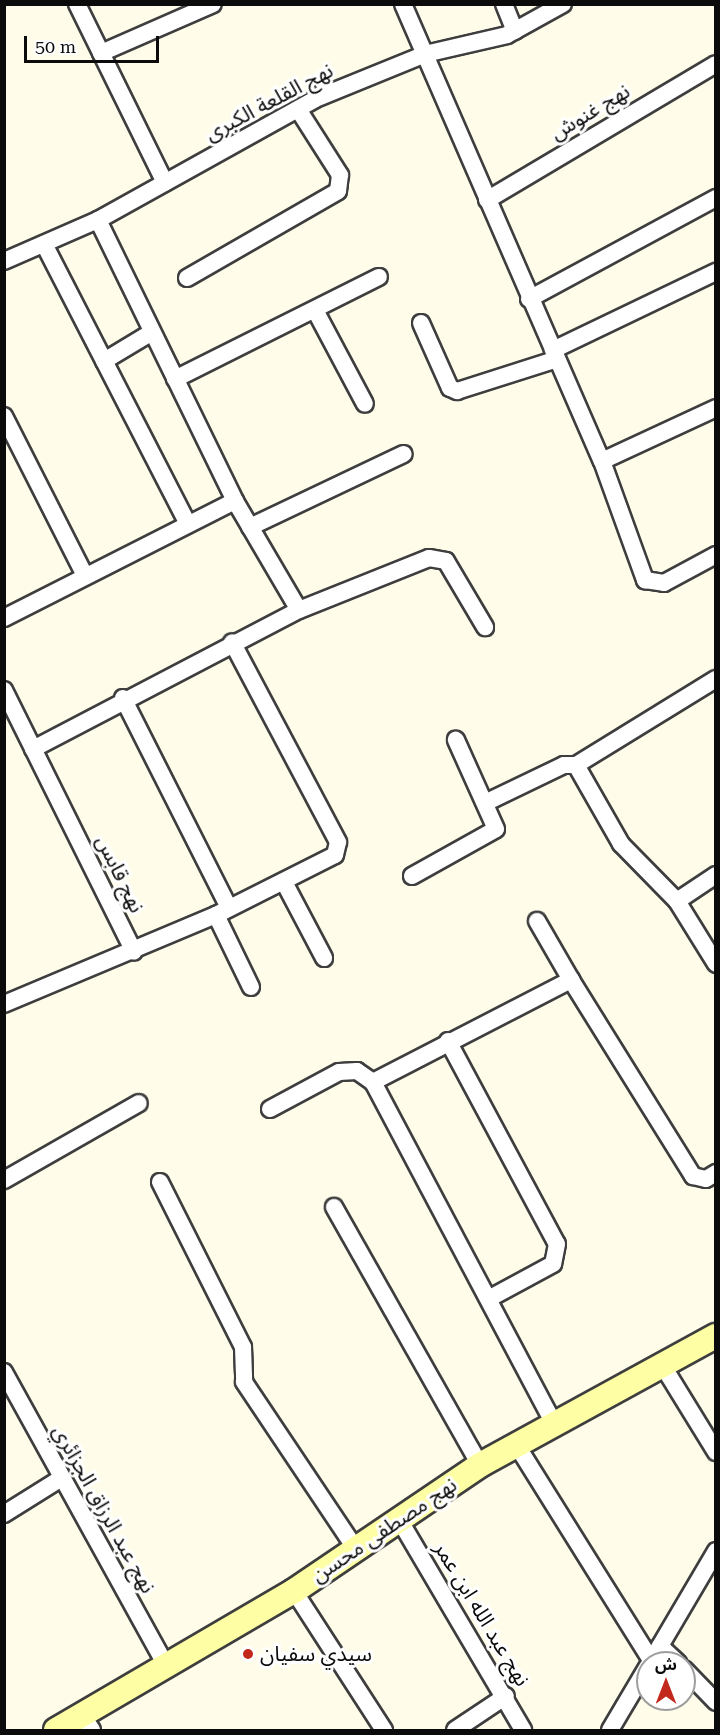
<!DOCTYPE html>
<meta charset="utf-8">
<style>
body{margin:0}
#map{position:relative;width:720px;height:1735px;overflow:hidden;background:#fffdea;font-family:"Roboto Serif","Noto Sans Arabic",serif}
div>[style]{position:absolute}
.roads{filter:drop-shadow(2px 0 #3e3e3e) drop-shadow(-2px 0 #3e3e3e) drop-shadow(0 2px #3e3e3e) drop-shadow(0 -2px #3e3e3e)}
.street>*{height:16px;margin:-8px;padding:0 8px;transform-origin:8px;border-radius:8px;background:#fff}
.secondary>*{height:24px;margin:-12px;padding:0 12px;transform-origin:12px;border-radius:12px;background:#feffa5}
.dots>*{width:16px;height:16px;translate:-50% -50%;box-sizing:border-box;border:3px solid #fff;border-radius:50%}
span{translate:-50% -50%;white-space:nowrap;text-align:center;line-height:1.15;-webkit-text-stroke:6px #fff;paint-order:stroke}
.street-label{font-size:21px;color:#0b0b0b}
.poi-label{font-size:21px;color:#0b0b0b}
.left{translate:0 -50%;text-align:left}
.frame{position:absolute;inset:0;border:6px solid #0b0b0b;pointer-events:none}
.north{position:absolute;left:636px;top:1651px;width:60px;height:60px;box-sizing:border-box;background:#fff;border:2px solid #9d9d9d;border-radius:50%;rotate:0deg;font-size:16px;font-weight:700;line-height:24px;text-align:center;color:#0b0b0b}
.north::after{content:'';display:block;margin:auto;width:21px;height:27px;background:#c3281c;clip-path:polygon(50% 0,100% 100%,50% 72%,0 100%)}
.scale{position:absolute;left:24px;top:36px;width:135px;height:27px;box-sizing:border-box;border:3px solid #0b0b0b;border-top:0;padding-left:8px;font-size:18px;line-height:21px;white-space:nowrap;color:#0b0b0b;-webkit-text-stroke:4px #fff;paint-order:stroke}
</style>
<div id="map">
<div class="roads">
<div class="street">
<i style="left:77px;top:4px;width:199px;rotate:63.8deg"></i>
<i style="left:403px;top:4px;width:498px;rotate:66.5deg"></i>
<i style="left:602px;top:461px;width:127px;rotate:70.1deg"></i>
<i style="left:645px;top:580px;width:19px;rotate:9deg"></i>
<i style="left:664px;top:583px;width:59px;rotate:-28.3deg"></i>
<i style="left:504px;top:4px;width:29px;rotate:68deg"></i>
<i style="left:101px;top:53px;width:122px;rotate:-23.6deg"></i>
<i style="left:487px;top:200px;width:266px;rotate:-30.7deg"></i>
<i style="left:98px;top:220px;width:313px;rotate:64deg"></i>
<i style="left:235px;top:501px;width:126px;rotate:59.6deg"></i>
<i style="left:44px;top:244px;width:315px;rotate:62.8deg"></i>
<i style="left:4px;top:261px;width:103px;rotate:-23.6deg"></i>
<i style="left:98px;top:220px;width:248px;rotate:-29.1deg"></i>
<i style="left:315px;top:99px;width:119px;rotate:-22.2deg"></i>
<i style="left:425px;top:54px;width:84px;rotate:-13deg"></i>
<i style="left:507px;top:35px;width:64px;rotate:-29deg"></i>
<i style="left:187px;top:278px;width:174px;rotate:-29.9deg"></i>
<i style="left:338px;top:191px;width:16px;rotate:-83deg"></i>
<i style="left:340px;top:175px;width:78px;rotate:-122.5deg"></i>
<i style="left:529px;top:299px;width:213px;rotate:-28.4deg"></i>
<i style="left:315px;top:310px;width:106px;rotate:62deg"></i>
<i style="left:421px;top:323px;width:71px;rotate:66deg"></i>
<i style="left:450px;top:388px;width:8px;rotate:23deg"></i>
<i style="left:457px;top:391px;width:105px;rotate:-17.7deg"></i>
<i style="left:553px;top:350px;width:181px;rotate:-25.6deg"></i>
<i style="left:104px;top:361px;width:56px;rotate:-31.1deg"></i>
<i style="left:175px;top:379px;width:228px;rotate:-26.6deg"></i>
<i style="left:4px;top:416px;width:179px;rotate:63.1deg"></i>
<i style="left:602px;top:461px;width:126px;rotate:-24.9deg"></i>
<i style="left:250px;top:527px;width:170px;rotate:-25.4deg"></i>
<i style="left:4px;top:618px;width:259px;rotate:-26.9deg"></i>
<i style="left:4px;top:690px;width:292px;rotate:63.6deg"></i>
<i style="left:123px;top:698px;width:235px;rotate:63.2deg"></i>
<i style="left:33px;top:749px;width:300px;rotate:-27.6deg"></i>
<i style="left:299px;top:610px;width:140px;rotate:-21.8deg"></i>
<i style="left:429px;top:558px;width:17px;rotate:10deg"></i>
<i style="left:446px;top:561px;width:77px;rotate:59.4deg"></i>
<i style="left:576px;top:765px;width:164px;rotate:-31.6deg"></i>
<i style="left:487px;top:802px;width:85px;rotate:-25.7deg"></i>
<i style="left:564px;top:765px;width:12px"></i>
<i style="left:576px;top:765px;width:91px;rotate:60.3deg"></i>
<i style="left:621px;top:844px;width:80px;rotate:45.5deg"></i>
<i style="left:677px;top:901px;width:74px;rotate:58.2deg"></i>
<i style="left:412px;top:876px;width:96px;rotate:-29.2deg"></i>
<i style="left:496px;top:829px;width:98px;rotate:-114.2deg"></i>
<i style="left:284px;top:882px;width:86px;rotate:62.2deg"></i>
<i style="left:677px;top:901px;width:47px;rotate:-33.7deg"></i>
<i style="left:216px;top:915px;width:80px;rotate:64.1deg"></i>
<i style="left:537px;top:921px;width:68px;rotate:60deg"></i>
<i style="left:4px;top:1004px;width:230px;rotate:-22.8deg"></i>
<i style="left:216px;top:915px;width:133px;rotate:-26.8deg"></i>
<i style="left:335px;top:855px;width:13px;rotate:-77deg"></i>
<i style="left:338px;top:842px;width:226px;rotate:-117.9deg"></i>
<i style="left:448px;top:1041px;width:230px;rotate:61.8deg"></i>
<i style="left:557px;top:1244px;width:20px;rotate:101deg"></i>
<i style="left:553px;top:1264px;width:72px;rotate:151.6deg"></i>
<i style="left:373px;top:1082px;width:223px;rotate:-27.3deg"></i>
<i style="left:571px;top:980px;width:231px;rotate:58.1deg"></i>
<i style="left:693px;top:1176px;width:13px;rotate:13deg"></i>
<i style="left:706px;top:1179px;width:12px;rotate:-31deg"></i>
<i style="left:270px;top:1109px;width:78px;rotate:-28.2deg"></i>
<i style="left:339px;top:1072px;width:18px;rotate:-3deg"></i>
<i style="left:357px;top:1071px;width:19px;rotate:35deg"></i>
<i style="left:373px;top:1082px;width:385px;rotate:62.1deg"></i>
<i style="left:4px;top:1180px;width:155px;rotate:-29.7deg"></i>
<i style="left:160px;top:1182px;width:185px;rotate:63.3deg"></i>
<i style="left:243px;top:1347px;width:35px;rotate:88deg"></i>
<i style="left:244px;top:1382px;width:201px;rotate:56.2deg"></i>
<i style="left:334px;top:1207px;width:296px;rotate:60.5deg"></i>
<i style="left:663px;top:1366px;width:101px;rotate:58.4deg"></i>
<i style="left:4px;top:1372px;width:336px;rotate:61.1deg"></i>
<i style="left:516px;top:1444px;width:255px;rotate:58deg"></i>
<i style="left:4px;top:1514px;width:66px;rotate:-32deg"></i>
<i style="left:400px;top:1521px;width:243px;rotate:59.5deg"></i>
<i style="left:294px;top:1591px;width:166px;rotate:57.1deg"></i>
<i style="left:660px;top:1646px;width:25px;rotate:43deg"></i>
<i style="left:650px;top:1663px;width:130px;rotate:-59.5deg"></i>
<i style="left:684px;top:1669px;width:46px;rotate:45.9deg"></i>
<i style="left:82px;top:1715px;width:18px;rotate:56deg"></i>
<i style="left:455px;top:1730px;width:61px;rotate:-33.7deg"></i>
<i style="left:610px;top:1730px;width:74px;rotate:-59.3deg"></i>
</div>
<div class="secondary">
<i style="left:56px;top:1730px;width:276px;rotate:-30.3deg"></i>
<i style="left:294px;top:1591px;width:225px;rotate:-34.1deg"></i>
<i style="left:480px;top:1465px;width:269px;rotate:-28.7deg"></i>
</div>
</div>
<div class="dots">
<i style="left:248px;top:1654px;background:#c3281c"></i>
</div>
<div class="street-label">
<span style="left:269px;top:102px;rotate:-28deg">نهج القلعة الكبرى</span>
<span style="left:590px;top:112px;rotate:-31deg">نهج غنوش</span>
<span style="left:120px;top:874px;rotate:64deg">نهج قابس</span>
<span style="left:104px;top:1509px;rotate:61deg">نهج عبد الرزاق الجزائري</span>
<span style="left:384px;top:1530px;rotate:-34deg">نهج مصطفى محسن</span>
<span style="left:482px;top:1614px;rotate:59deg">نهج عبد الله ابن عمر</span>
</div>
<div class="poi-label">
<span class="left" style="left:260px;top:1654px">سيدي سفيان</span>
</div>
<div class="frame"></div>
<div class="north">ش</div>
<div class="scale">50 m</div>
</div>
